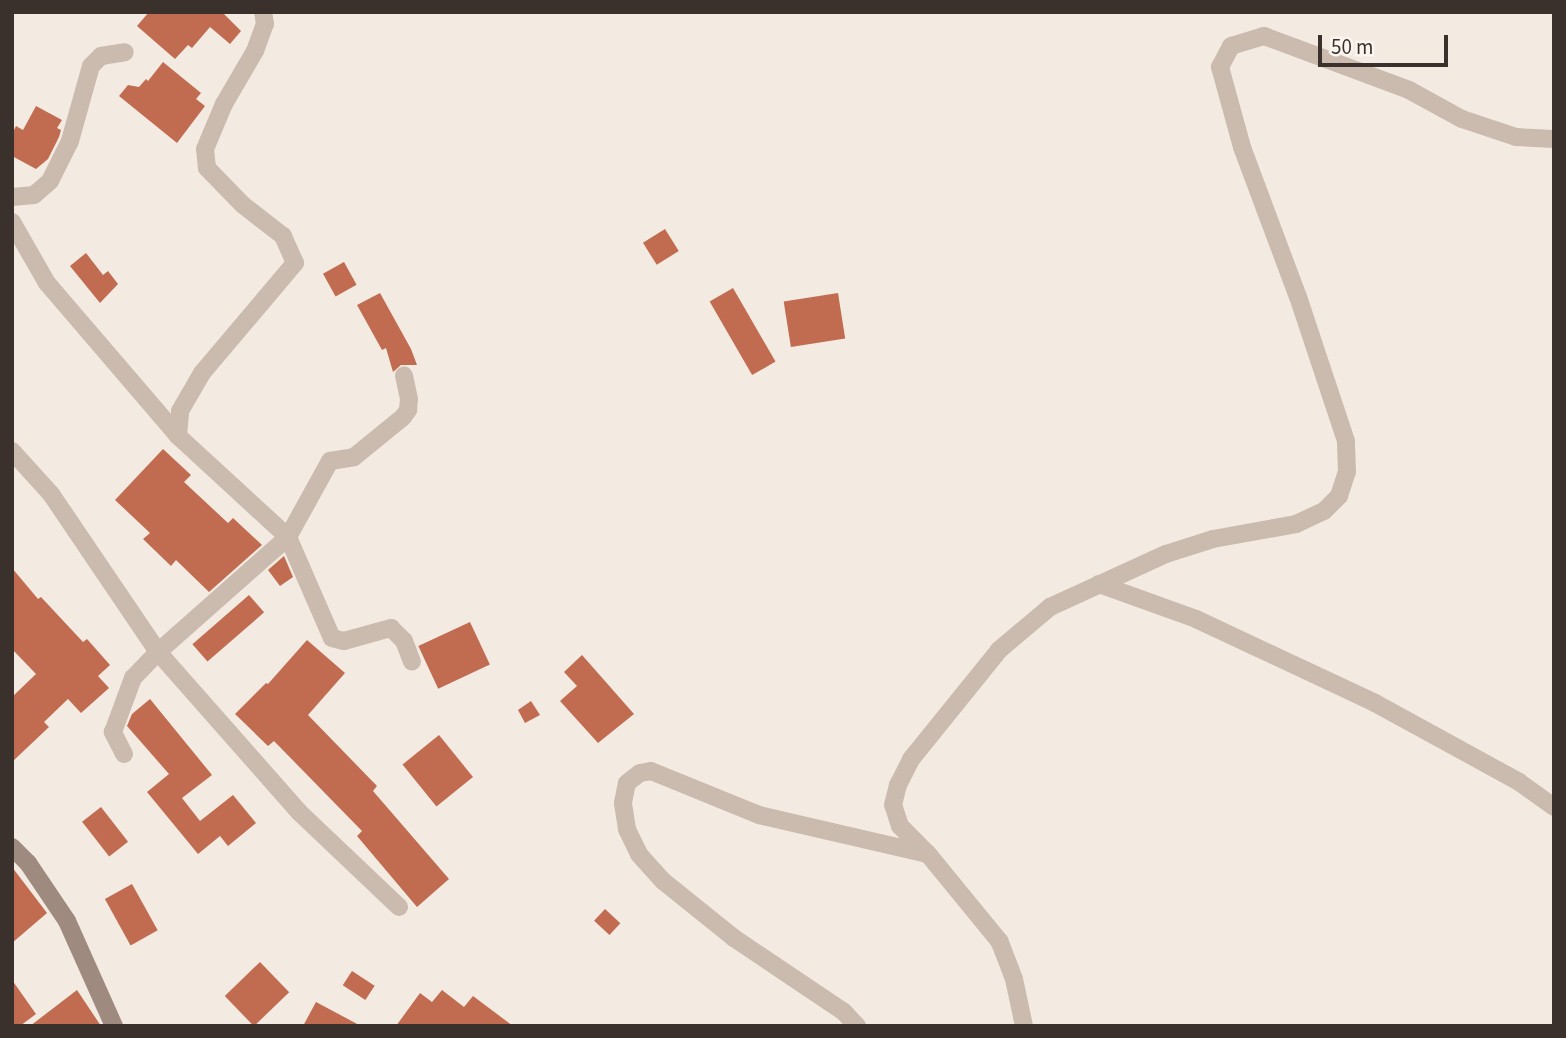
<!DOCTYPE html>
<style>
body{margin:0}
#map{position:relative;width:1566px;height:1038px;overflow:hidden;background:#f3ebe2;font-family:"Source Sans 3",sans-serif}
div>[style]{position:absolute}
.building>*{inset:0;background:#c16c51;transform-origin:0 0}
.minor>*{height:18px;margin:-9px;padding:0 9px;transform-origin:9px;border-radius:9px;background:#cbbbae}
.secondary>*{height:18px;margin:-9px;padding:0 9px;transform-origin:9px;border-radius:9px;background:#9f8a7f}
span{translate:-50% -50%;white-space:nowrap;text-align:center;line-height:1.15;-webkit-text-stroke:5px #faf5ee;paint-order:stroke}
.frame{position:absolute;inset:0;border:14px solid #3a302c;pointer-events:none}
.scale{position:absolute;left:1318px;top:35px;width:130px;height:32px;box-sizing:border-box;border:4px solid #3a302c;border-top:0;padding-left:9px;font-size:21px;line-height:24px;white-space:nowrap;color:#3a302c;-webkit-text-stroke:5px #faf5ee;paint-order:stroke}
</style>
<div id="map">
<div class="building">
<i style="clip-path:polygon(149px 12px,222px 12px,241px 31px,230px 44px,210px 27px,192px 48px,188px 45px,175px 59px,137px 26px)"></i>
<i style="clip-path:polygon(163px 62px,201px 93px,196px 99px,205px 106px,177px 143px,119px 96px,128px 85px,139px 87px,146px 79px,148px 81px)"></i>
<i style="clip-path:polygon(36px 106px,62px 120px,57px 128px,61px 130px,59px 137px,48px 159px,36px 169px,12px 156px,12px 134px,16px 126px,23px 130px)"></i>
<i style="left:665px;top:229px;width:26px;height:26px;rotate:58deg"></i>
<i style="clip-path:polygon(86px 253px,103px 275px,108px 271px,118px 284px,100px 303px,70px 266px)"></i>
<i style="left:344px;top:262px;width:26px;height:24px;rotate:61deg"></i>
<i style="left:733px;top:288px;width:85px;height:27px;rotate:60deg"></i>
<i style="clip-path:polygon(380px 293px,411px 349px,417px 365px,401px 365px,393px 372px,386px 348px,382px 350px,357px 305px)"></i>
<i style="left:838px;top:293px;width:46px;height:55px;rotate:81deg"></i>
<i style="clip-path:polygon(163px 449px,191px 475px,184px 482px,228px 523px,233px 518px,262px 545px,209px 592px,176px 560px,171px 566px,143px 539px,150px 533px,115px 500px)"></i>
<i style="clip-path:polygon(284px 556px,293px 577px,280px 586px,268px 570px)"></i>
<i style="clip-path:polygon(12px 568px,38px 599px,41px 597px,83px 642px,87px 639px,110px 665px,98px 676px,109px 688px,81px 713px,68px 699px,44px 722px,49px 727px,12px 762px,12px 697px,36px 674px,12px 649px)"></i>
<i style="left:249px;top:595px;width:23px;height:75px;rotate:49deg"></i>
<i style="left:470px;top:622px;width:47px;height:57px;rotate:65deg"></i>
<i style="clip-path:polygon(307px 640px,345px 673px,308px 715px,377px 786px,373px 791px,449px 879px,417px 907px,357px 836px,362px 831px,274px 741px,268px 746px,235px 714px,266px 683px,268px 684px)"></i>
<i style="clip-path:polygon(582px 655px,634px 714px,598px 743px,560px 701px,577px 686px,564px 672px)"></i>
<i style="clip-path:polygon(150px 699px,212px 775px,182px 798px,200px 821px,233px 795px,256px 823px,228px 846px,220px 836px,198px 854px,147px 792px,169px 774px,127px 726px,132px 714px)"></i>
<i style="clip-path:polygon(531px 701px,540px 715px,525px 723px,518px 710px)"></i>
<i style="left:439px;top:735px;width:54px;height:47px;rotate:51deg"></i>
<i style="left:101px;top:807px;width:44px;height:24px;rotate:52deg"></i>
<i style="clip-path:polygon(12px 867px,47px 913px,12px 943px)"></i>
<i style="left:132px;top:884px;width:53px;height:31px;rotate:61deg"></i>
<i style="left:605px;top:909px;width:21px;height:16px;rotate:43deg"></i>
<i style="left:260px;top:962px;width:42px;height:49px;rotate:46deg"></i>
<i style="left:352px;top:971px;width:27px;height:17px;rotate:33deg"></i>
<i style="clip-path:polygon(12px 980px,36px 1014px,20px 1026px,12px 1026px)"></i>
<i style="clip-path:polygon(77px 990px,101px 1026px,30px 1026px)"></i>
<i style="clip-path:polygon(442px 990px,464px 1007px,473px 996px,513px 1026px,396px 1026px,420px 993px,432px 1002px)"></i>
<i style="clip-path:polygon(316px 1002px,361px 1026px,303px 1026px)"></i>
</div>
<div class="minor">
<i style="left:12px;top:197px;width:22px;rotate:-5deg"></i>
<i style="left:34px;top:195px;width:21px;rotate:-41deg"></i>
<i style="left:50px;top:181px;width:45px;rotate:-63.4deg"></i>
<i style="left:70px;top:141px;width:78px;rotate:-74.4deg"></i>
<i style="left:91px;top:66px;width:14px;rotate:-45deg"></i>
<i style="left:101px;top:56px;width:24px;rotate:-9deg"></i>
<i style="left:12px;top:222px;width:70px;rotate:60.2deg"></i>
<i style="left:47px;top:283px;width:201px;rotate:49.4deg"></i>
<i style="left:178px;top:436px;width:149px;rotate:42.6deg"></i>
<i style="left:288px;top:537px;width:87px;rotate:-61.1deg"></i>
<i style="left:330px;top:461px;width:24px;rotate:-9deg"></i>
<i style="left:354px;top:457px;width:63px;rotate:-39.2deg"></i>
<i style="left:403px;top:417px;width:9px;rotate:-54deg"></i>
<i style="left:408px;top:410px;width:11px;rotate:-85deg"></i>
<i style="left:409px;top:399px;width:24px;rotate:-102deg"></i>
<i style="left:178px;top:436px;width:25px;rotate:-85deg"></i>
<i style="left:180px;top:411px;width:44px;rotate:-59.9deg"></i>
<i style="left:202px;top:373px;width:144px;rotate:-49.8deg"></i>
<i style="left:295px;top:263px;width:30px;rotate:-114deg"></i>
<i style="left:283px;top:236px;width:51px;rotate:-142.2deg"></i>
<i style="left:243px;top:205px;width:52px;rotate:-134.2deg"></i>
<i style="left:207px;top:168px;width:19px;rotate:-96deg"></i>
<i style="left:205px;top:149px;width:49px;rotate:-67.1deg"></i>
<i style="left:224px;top:104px;width:61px;rotate:-59.7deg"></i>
<i style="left:255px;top:51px;width:29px;rotate:-70deg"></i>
<i style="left:265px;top:24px;width:12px;rotate:-99deg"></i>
<i style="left:12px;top:451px;width:58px;rotate:47.8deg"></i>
<i style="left:51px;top:494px;width:191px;rotate:55.9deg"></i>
<i style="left:158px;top:652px;width:174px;rotate:-41.5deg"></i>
<i style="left:288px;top:537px;width:110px;rotate:66.5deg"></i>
<i style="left:332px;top:638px;width:12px;rotate:14deg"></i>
<i style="left:344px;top:641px;width:49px;rotate:-15.5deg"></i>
<i style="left:391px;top:628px;width:18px;rotate:45deg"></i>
<i style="left:404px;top:641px;width:22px;rotate:69deg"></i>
<i style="left:1099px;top:584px;width:103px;rotate:19.8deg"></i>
<i style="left:1196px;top:619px;width:198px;rotate:25.1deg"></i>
<i style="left:1375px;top:703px;width:164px;rotate:28.7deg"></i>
<i style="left:1519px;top:782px;width:43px;rotate:35.5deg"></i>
<i style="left:124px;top:754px;width:25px;rotate:-117deg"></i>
<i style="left:113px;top:732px;width:58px;rotate:-69.7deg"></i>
<i style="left:133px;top:678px;width:36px;rotate:-46deg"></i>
<i style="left:158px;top:652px;width:213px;rotate:48.6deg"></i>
<i style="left:299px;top:812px;width:138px;rotate:43.5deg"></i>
<i style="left:857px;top:1026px;width:19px;rotate:-133deg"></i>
<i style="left:844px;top:1012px;width:133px;rotate:-146.1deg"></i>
<i style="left:734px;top:938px;width:91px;rotate:-141.2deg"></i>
<i style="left:663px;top:881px;width:36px;rotate:-132deg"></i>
<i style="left:639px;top:854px;width:28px;rotate:-116deg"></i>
<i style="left:627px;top:829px;width:26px;rotate:-99deg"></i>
<i style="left:623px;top:803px;width:20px;rotate:-79deg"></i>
<i style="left:627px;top:783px;width:16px;rotate:-38deg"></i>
<i style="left:640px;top:773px;width:11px;rotate:-10deg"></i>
<i style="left:651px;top:771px;width:117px;rotate:22.2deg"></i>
<i style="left:759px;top:815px;width:173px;rotate:13deg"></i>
<i style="left:1024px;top:1026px;width:48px;rotate:-102deg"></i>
<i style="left:1014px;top:979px;width:40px;rotate:-111deg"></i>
<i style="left:1000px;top:942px;width:114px;rotate:-129.3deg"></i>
<i style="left:928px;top:854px;width:40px;rotate:-135deg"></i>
<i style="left:900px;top:826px;width:22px;rotate:-108deg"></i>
<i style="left:893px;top:805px;width:21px;rotate:-76deg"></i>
<i style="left:898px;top:785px;width:30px;rotate:-63deg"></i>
<i style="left:912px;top:758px;width:139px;rotate:-51.1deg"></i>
<i style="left:999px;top:650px;width:67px;rotate:-40.1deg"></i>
<i style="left:1050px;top:607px;width:128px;rotate:-24.6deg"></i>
<i style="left:1166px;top:554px;width:49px;rotate:-17.7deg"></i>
<i style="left:1213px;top:539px;width:84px;rotate:-10.2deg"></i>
<i style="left:1296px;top:524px;width:31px;rotate:-25deg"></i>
<i style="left:1324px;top:511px;width:21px;rotate:-45deg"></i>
<i style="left:1339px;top:496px;width:25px;rotate:-72deg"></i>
<i style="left:1347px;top:472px;width:31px;rotate:-92deg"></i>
<i style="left:1346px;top:441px;width:152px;rotate:-108.4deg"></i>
<i style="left:1298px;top:297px;width:160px;rotate:-110.5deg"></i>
<i style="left:1242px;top:147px;width:83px;rotate:-105.4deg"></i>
<i style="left:1220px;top:67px;width:24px;rotate:-62deg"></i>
<i style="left:1231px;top:46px;width:34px;rotate:-17deg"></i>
<i style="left:1264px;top:36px;width:155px;rotate:20.4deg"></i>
<i style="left:1409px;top:90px;width:60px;rotate:28.7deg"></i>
<i style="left:1462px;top:119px;width:57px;rotate:18.4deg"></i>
<i style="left:1516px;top:137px;width:38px;rotate:3deg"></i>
</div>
<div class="secondary">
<i style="left:12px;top:847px;width:23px;rotate:45deg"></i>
<i style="left:28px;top:863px;width:70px;rotate:56.1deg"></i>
<i style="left:67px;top:921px;width:115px;rotate:65.9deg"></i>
</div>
<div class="frame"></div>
<div class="scale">50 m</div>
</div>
